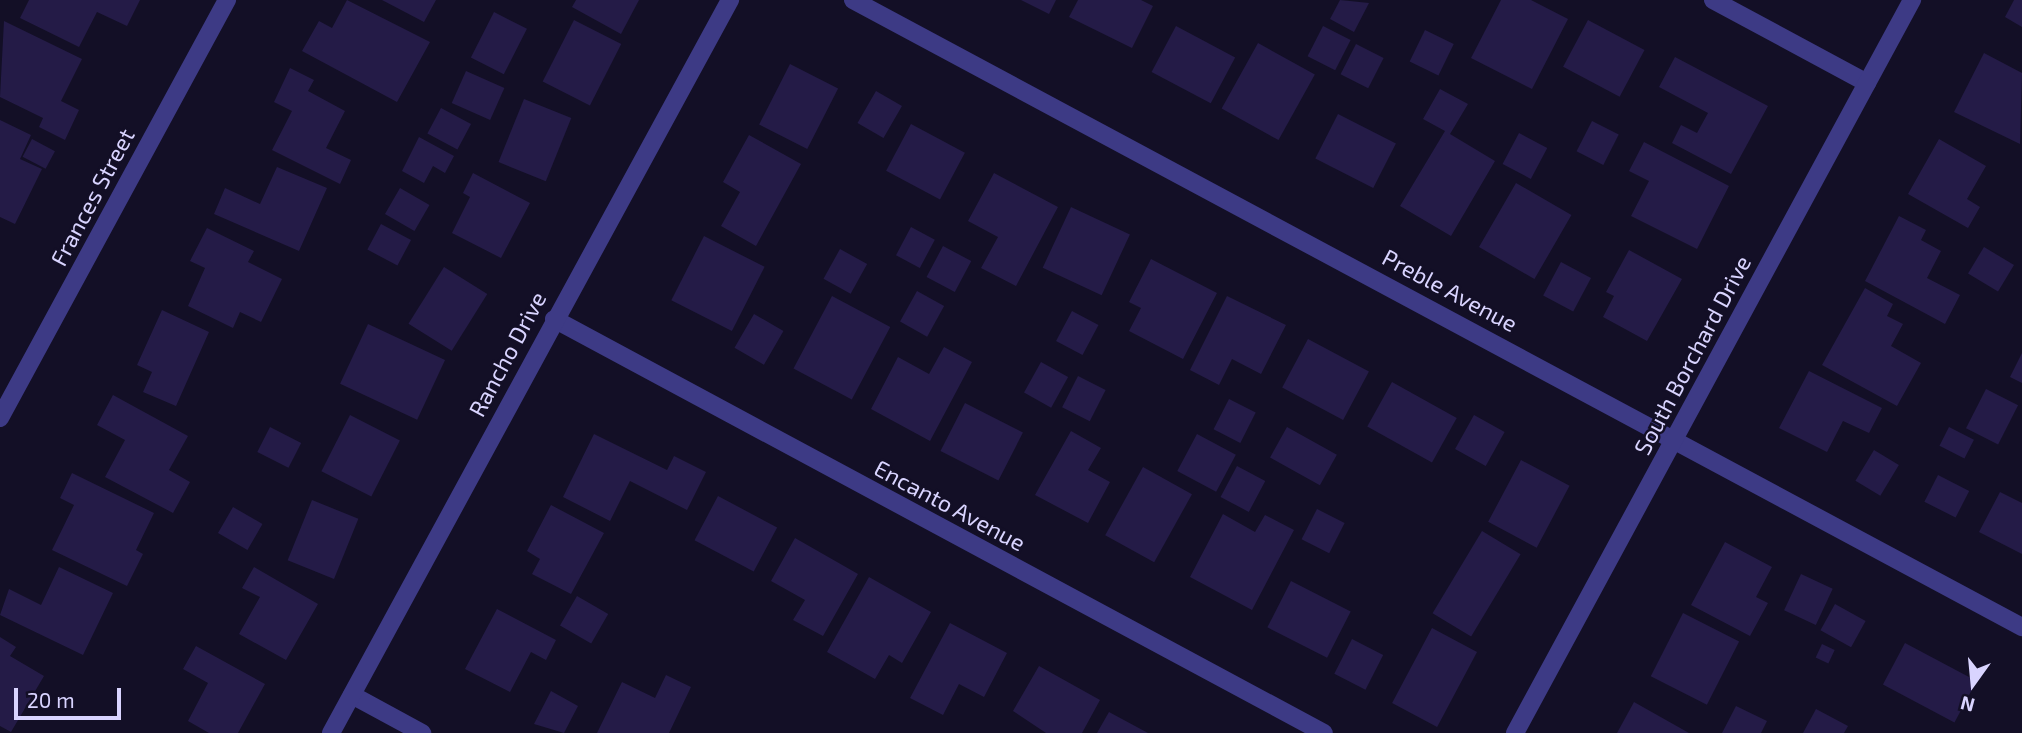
<!DOCTYPE html>
<style>
body{margin:0}
#map{position:relative;width:2022px;height:733px;overflow:hidden;background:#130f26;font-family:"Exo 2",sans-serif}
div>[style]{position:absolute}
.building>*{inset:0;background:#241b47;transform-origin:0 0}
.street>*{height:18px;margin:-9px;padding:0 9px;transform-origin:9px;border-radius:9px;background:#3d3a85}
span{translate:-50% -50%;white-space:nowrap;text-align:center;line-height:1.15;-webkit-text-stroke:5px #130f26;paint-order:stroke}
.street-label{font-size:23px;color:#d9d4ff}
.north{position:absolute;left:1938px;top:649px;width:70px;height:70px;-webkit-text-stroke:5px #130f26;paint-order:stroke;rotate:195deg;font-size:19px;font-weight:700;line-height:28px;text-align:center;color:#d9d4ff}
.north::after{content:'';display:block;margin:auto;width:24px;height:32px;background:#d9d4ff;clip-path:polygon(50% 0,100% 100%,50% 72%,0 100%)}
.scale{position:absolute;left:14px;top:688px;width:107px;height:32px;box-sizing:border-box;border:4px solid #d9d4ff;border-top:0;padding-left:9px;font-size:21px;line-height:24px;white-space:nowrap;color:#d9d4ff;-webkit-text-stroke:5px #130f26;paint-order:stroke}
</style>
<div id="map">
<div class="building">
<i style="clip-path:polygon(29px 0,140px 0,127px 26px,97px 12px,79px 47px,20px 18px)"></i>
<i style="clip-path:polygon(347px 0,430px 42px,397px 102px,302px 51px,319px 21px,332px 28px)"></i>
<i style="clip-path:polygon(382px 0,436px 0,424px 22px)"></i>
<i style="clip-path:polygon(576px 0,639px 0,621px 34px,572px 7px)"></i>
<i style="clip-path:polygon(1021px 0,1056px 0,1049px 14px)"></i>
<i style="clip-path:polygon(1078px 0,1141px 0,1153px 6px,1132px 48px,1069px 17px)"></i>
<i style="clip-path:polygon(1340px 0,1369px 3px,1354px 32px,1330px 19px)"></i>
<i style="clip-path:polygon(1501px 0,1531px 0,1568px 19px,1532px 89px,1471px 58px)"></i>
<i style="clip-path:polygon(2014px 0,2022px 0,2022px 27px,2005px 17px)"></i>
<i style="left:494px;top:12px;width:37px;height:51px;rotate:27deg"></i>
<i style="left:574px;top:20px;width:53px;height:69px;rotate:27deg"></i>
<i style="left:1588px;top:20px;width:64px;height:53px;rotate:28deg"></i>
<i style="clip-path:polygon(4px 21px,82px 59px,61px 101px,79px 110px,65px 140px,39px 127px,43px 118px,0 97px)"></i>
<i style="left:1176px;top:26px;width:67px;height:52px;rotate:28deg"></i>
<i style="left:1323px;top:26px;width:31px;height:34px;rotate:27deg"></i>
<i style="left:1425px;top:30px;width:32px;height:35px;rotate:26deg"></i>
<i style="left:1258px;top:43px;width:65px;height:75px;rotate:29deg"></i>
<i style="left:1356px;top:44px;width:31px;height:34px;rotate:27deg"></i>
<i style="clip-path:polygon(1984px 53px,2022px 73px,2020px 144px,1954px 112px)"></i>
<i style="clip-path:polygon(1675px 57px,1768px 106px,1731px 174px,1672px 143px,1681px 125px,1697px 133px,1708px 113px,1659px 87px)"></i>
<i style="left:790px;top:64px;width:54px;height:68px;rotate:27deg"></i>
<i style="clip-path:polygon(290px 68px,314px 80px,308px 91px,345px 111px,326px 148px,351px 160px,340px 184px,272px 150px,292px 111px,274px 102px)"></i>
<i style="left:466px;top:71px;width:42px;height:35px;rotate:24deg"></i>
<i style="clip-path:polygon(1440px 89px,1468px 104px,1450px 134px,1495px 161px,1451px 236px,1400px 206px,1445px 131px,1423px 119px)"></i>
<i style="left:876px;top:91px;width:30px;height:37px;rotate:30deg"></i>
<i style="left:524px;top:99px;width:51px;height:68px;rotate:22deg"></i>
<i style="left:441px;top:108px;width:34px;height:29px;rotate:28deg"></i>
<i style="left:1338px;top:114px;width:65px;height:50px;rotate:27deg"></i>
<i style="clip-path:polygon(0 120px,31px 135px,20px 159px,42px 169px,15px 224px,0 217px)"></i>
<i style="left:1592px;top:121px;width:30px;height:34px;rotate:27deg"></i>
<i style="left:911px;top:124px;width:61px;height:53px;rotate:28deg"></i>
<i style="left:1519px;top:133px;width:32px;height:35px;rotate:28deg"></i>
<i style="clip-path:polygon(749px 135px,801px 164px,756px 246px,721px 226px,740px 192px,723px 182px)"></i>
<i style="clip-path:polygon(419px 137px,454px 156px,445px 173px,433px 166px,424px 183px,402px 171px)"></i>
<i style="left:32px;top:139px;width:26px;height:20px;rotate:28deg"></i>
<i style="clip-path:polygon(1939px 139px,1986px 166px,1967px 199px,1980px 207px,1968px 228px,1908px 194px)"></i>
<i style="clip-path:polygon(1644px 142px,1729px 186px,1697px 249px,1631px 216px,1649px 181px,1629px 171px)"></i>
<i style="clip-path:polygon(277px 167px,327px 188px,299px 251px,214px 214px,225px 188px,260px 204px)"></i>
<i style="clip-path:polygon(473px 173px,530px 203px,501px 258px,452px 233px,470px 197px,463px 193px)"></i>
<i style="clip-path:polygon(994px 173px,1058px 207px,1016px 286px,981px 268px,998px 237px,968px 221px)"></i>
<i style="left:1516px;top:183px;width:64px;height:74px;rotate:30deg"></i>
<i style="left:400px;top:188px;width:34px;height:30px;rotate:30deg"></i>
<i style="left:1071px;top:207px;width:65px;height:67px;rotate:25deg"></i>
<i style="clip-path:polygon(1899px 216px,1926px 230px,1921px 240px,1941px 251px,1927px 278px,1960px 295px,1945px 324px,1865px 281px)"></i>
<i style="left:381px;top:224px;width:34px;height:29px;rotate:28deg"></i>
<i style="left:911px;top:227px;width:27px;height:32px;rotate:28deg"></i>
<i style="clip-path:polygon(207px 228px,254px 251px,248px 262px,282px 279px,261px 322px,240px 312px,233px 328px,188px 306px,205px 268px,190px 261px)"></i>
<i style="left:704px;top:236px;width:68px;height:72px;rotate:27deg"></i>
<i style="left:943px;top:246px;width:32px;height:35px;rotate:28deg"></i>
<i style="left:1984px;top:247px;width:35px;height:31px;rotate:31deg"></i>
<i style="left:840px;top:249px;width:31px;height:34px;rotate:29deg"></i>
<i style="clip-path:polygon(1629px 250px,1682px 279px,1647px 341px,1603px 317px,1614px 296px,1606px 292px)"></i>
<i style="clip-path:polygon(1151px 259px,1217px 293px,1183px 359px,1129px 331px,1141px 308px,1129px 302px)"></i>
<i style="left:1561px;top:262px;width:34px;height:38px;rotate:28deg"></i>
<i style="left:444px;top:267px;width:51px;height:67px;rotate:32deg"></i>
<i style="clip-path:polygon(1865px 288px,1893px 304px,1887px 316px,1903px 324px,1891px 346px,1921px 363px,1897px 406px,1822px 365px)"></i>
<i style="left:917px;top:291px;width:31px;height:35px;rotate:29deg"></i>
<i style="left:832px;top:296px;width:66px;height:82px;rotate:28deg"></i>
<i style="clip-path:polygon(1227px 296px,1286px 325px,1261px 374px,1232px 359px,1219px 385px,1190px 370px)"></i>
<i style="clip-path:polygon(162px 310px,209px 332px,176px 406px,143px 392px,152px 372px,137px 365px)"></i>
<i style="left:1072px;top:311px;width:30px;height:34px;rotate:28deg"></i>
<i style="left:754px;top:314px;width:34px;height:39px;rotate:30deg"></i>
<i style="left:368px;top:324px;width:85px;height:66px;rotate:25deg"></i>
<i style="left:1308px;top:339px;width:69px;height:55px;rotate:28deg"></i>
<i style="clip-path:polygon(944px 347px,972px 362px,930px 441px,871px 409px,898px 357px,929px 374px)"></i>
<i style="clip-path:polygon(2022px 353px,2022px 383px,2010px 377px)"></i>
<i style="left:1041px;top:362px;width:31px;height:35px;rotate:29deg"></i>
<i style="clip-path:polygon(1809px 371px,1882px 408px,1869px 433px,1843px 421px,1827px 452px,1779px 428px)"></i>
<i style="left:1078px;top:376px;width:31px;height:35px;rotate:27deg"></i>
<i style="left:1392px;top:382px;width:74px;height:51px;rotate:29deg"></i>
<i style="left:1986px;top:389px;width:36px;height:44px;rotate:27deg"></i>
<i style="clip-path:polygon(113px 395px,188px 436px,169px 470px,190px 482px,173px 513px,105px 477px,125px 440px,97px 425px)"></i>
<i style="left:1229px;top:399px;width:30px;height:34px;rotate:27deg"></i>
<i style="left:965px;top:403px;width:65px;height:54px;rotate:27deg"></i>
<i style="left:350px;top:415px;width:56px;height:63px;rotate:27deg"></i>
<i style="left:1474px;top:415px;width:35px;height:39px;rotate:29deg"></i>
<i style="left:270px;top:427px;width:35px;height:28px;rotate:27deg"></i>
<i style="left:1287px;top:427px;width:57px;height:35px;rotate:29deg"></i>
<i style="left:1949px;top:427px;width:28px;height:21px;rotate:27deg"></i>
<i style="clip-path:polygon(1071px 431px,1101px 448px,1088px 470px,1110px 482px,1088px 523px,1035px 495px)"></i>
<i style="clip-path:polygon(594px 434px,667px 470px,674px 456px,706px 472px,687px 510px,630px 481px,610px 521px,563px 497px)"></i>
<i style="left:1197px;top:434px;width:44px;height:42px;rotate:28deg"></i>
<i style="left:1874px;top:450px;width:29px;height:36px;rotate:31deg"></i>
<i style="left:1521px;top:460px;width:55px;height:70px;rotate:28deg"></i>
<i style="left:1237px;top:466px;width:32px;height:35px;rotate:28deg"></i>
<i style="left:1143px;top:467px;width:56px;height:78px;rotate:29deg"></i>
<i style="clip-path:polygon(72px 473px,154px 513px,136px 550px,143px 554px,127px 586px,52px 550px,74px 505px,60px 498px)"></i>
<i style="left:1938px;top:475px;width:35px;height:30px;rotate:27deg"></i>
<i style="clip-path:polygon(2000px 492px,2022px 503px,2022px 554px,1979px 532px)"></i>
<i style="left:718px;top:496px;width:67px;height:50px;rotate:28deg"></i>
<i style="left:312px;top:500px;width:50px;height:65px;rotate:22deg"></i>
<i style="clip-path:polygon(551px 505px,604px 533px,571px 594px,532px 574px,540px 559px,527px 551px)"></i>
<i style="left:233px;top:507px;width:34px;height:30px;rotate:30deg"></i>
<i style="left:1317px;top:509px;width:31px;height:34px;rotate:27deg"></i>
<i style="clip-path:polygon(1223px 514px,1255px 532px,1265px 515px,1294px 530px,1252px 610px,1190px 577px)"></i>
<i style="left:1482px;top:531px;width:45px;height:96px;rotate:31deg"></i>
<i style="clip-path:polygon(795px 538px,858px 574px,823px 636px,793px 620px,805px 600px,771px 581px)"></i>
<i style="clip-path:polygon(1725px 542px,1772px 567px,1756px 597px,1768px 603px,1750px 636px,1691px 605px)"></i>
<i style="clip-path:polygon(59px 567px,113px 593px,83px 655px,0 615px,9px 589px,41px 605px)"></i>
<i style="clip-path:polygon(254px 567px,318px 604px,286px 660px,239px 634px,260px 597px,242px 588px)"></i>
<i style="left:1801px;top:574px;width:35px;height:40px;rotate:25deg"></i>
<i style="clip-path:polygon(869px 577px,931px 612px,902px 663px,889px 655px,875px 679px,827px 652px)"></i>
<i style="left:1291px;top:581px;width:67px;height:52px;rotate:27deg"></i>
<i style="left:577px;top:596px;width:36px;height:34px;rotate:30deg"></i>
<i style="left:1835px;top:604px;width:35px;height:30px;rotate:29deg"></i>
<i style="clip-path:polygon(497px 609px,556px 640px,546px 660px,531px 652px,510px 692px,465px 669px)"></i>
<i style="left:1683px;top:613px;width:63px;height:71px;rotate:27deg"></i>
<i style="clip-path:polygon(950px 623px,1007px 653px,984px 697px,959px 684px,943px 715px,910px 698px)"></i>
<i style="left:1432px;top:628px;width:51px;height:85px;rotate:28deg"></i>
<i style="clip-path:polygon(0 637px,16px 647px,10px 656px,44px 676px,11px 732px,0 726px)"></i>
<i style="left:1352px;top:639px;width:35px;height:39px;rotate:27deg"></i>
<i style="left:1905px;top:643px;width:81px;height:47px;rotate:28deg"></i>
<i style="left:1822px;top:644px;width:14px;height:15px;rotate:25deg"></i>
<i style="clip-path:polygon(196px 646px,265px 684px,238px 733px,209px 733px,188px 721px,208px 683px,183px 669px)"></i>
<i style="clip-path:polygon(1039px 666px,1100px 700px,1082px 733px,1046px 733px,1013px 711px)"></i>
<i style="clip-path:polygon(666px 675px,691px 687px,669px 733px,597px 733px,622px 682px,655px 698px)"></i>
<i style="clip-path:polygon(551px 691px,578px 706px,564px 733px,534px 724px)"></i>
<i style="clip-path:polygon(1634px 702px,1689px 733px,1617px 733px)"></i>
<i style="clip-path:polygon(1736px 706px,1767px 721px,1761px 733px,1722px 733px)"></i>
<i style="clip-path:polygon(1816px 709px,1848px 726px,1844px 733px,1803px 733px)"></i>
<i style="clip-path:polygon(1109px 712px,1148px 733px,1097px 733px)"></i>
</div>
<div class="street">
<i style="left:853px;top:0;width:1327px;rotate:28.21deg"></i>
<i style="left:1713px;top:0;width:175px;rotate:28.3deg"></i>
<i style="left:554px;top:319px;width:874px;rotate:28.27deg"></i>
<i style="left:0;top:418px;width:476px;rotate:-61.5deg"></i>
<i style="left:352px;top:695px;width:80px;rotate:28.5deg"></i>
<i style="left:331px;top:733px;width:835px;rotate:-61.44deg"></i>
<i style="left:1515px;top:733px;width:834px;rotate:-61.56deg"></i>
</div>
<div class="street-label">
<span style="left:92px;top:197px;rotate:-62deg">Frances Street</span>
<span style="left:1450px;top:290px;rotate:28deg">Preble Avenue</span>
<span style="left:507px;top:354px;rotate:-62deg">Rancho Drive</span>
<span style="left:1692px;top:355px;rotate:-62deg">South Borchard Drive</span>
<span style="left:950px;top:505px;rotate:28deg">Encanto Avenue</span>
</div>
<div class="north">N</div>
<div class="scale">20 m</div>
</div>
